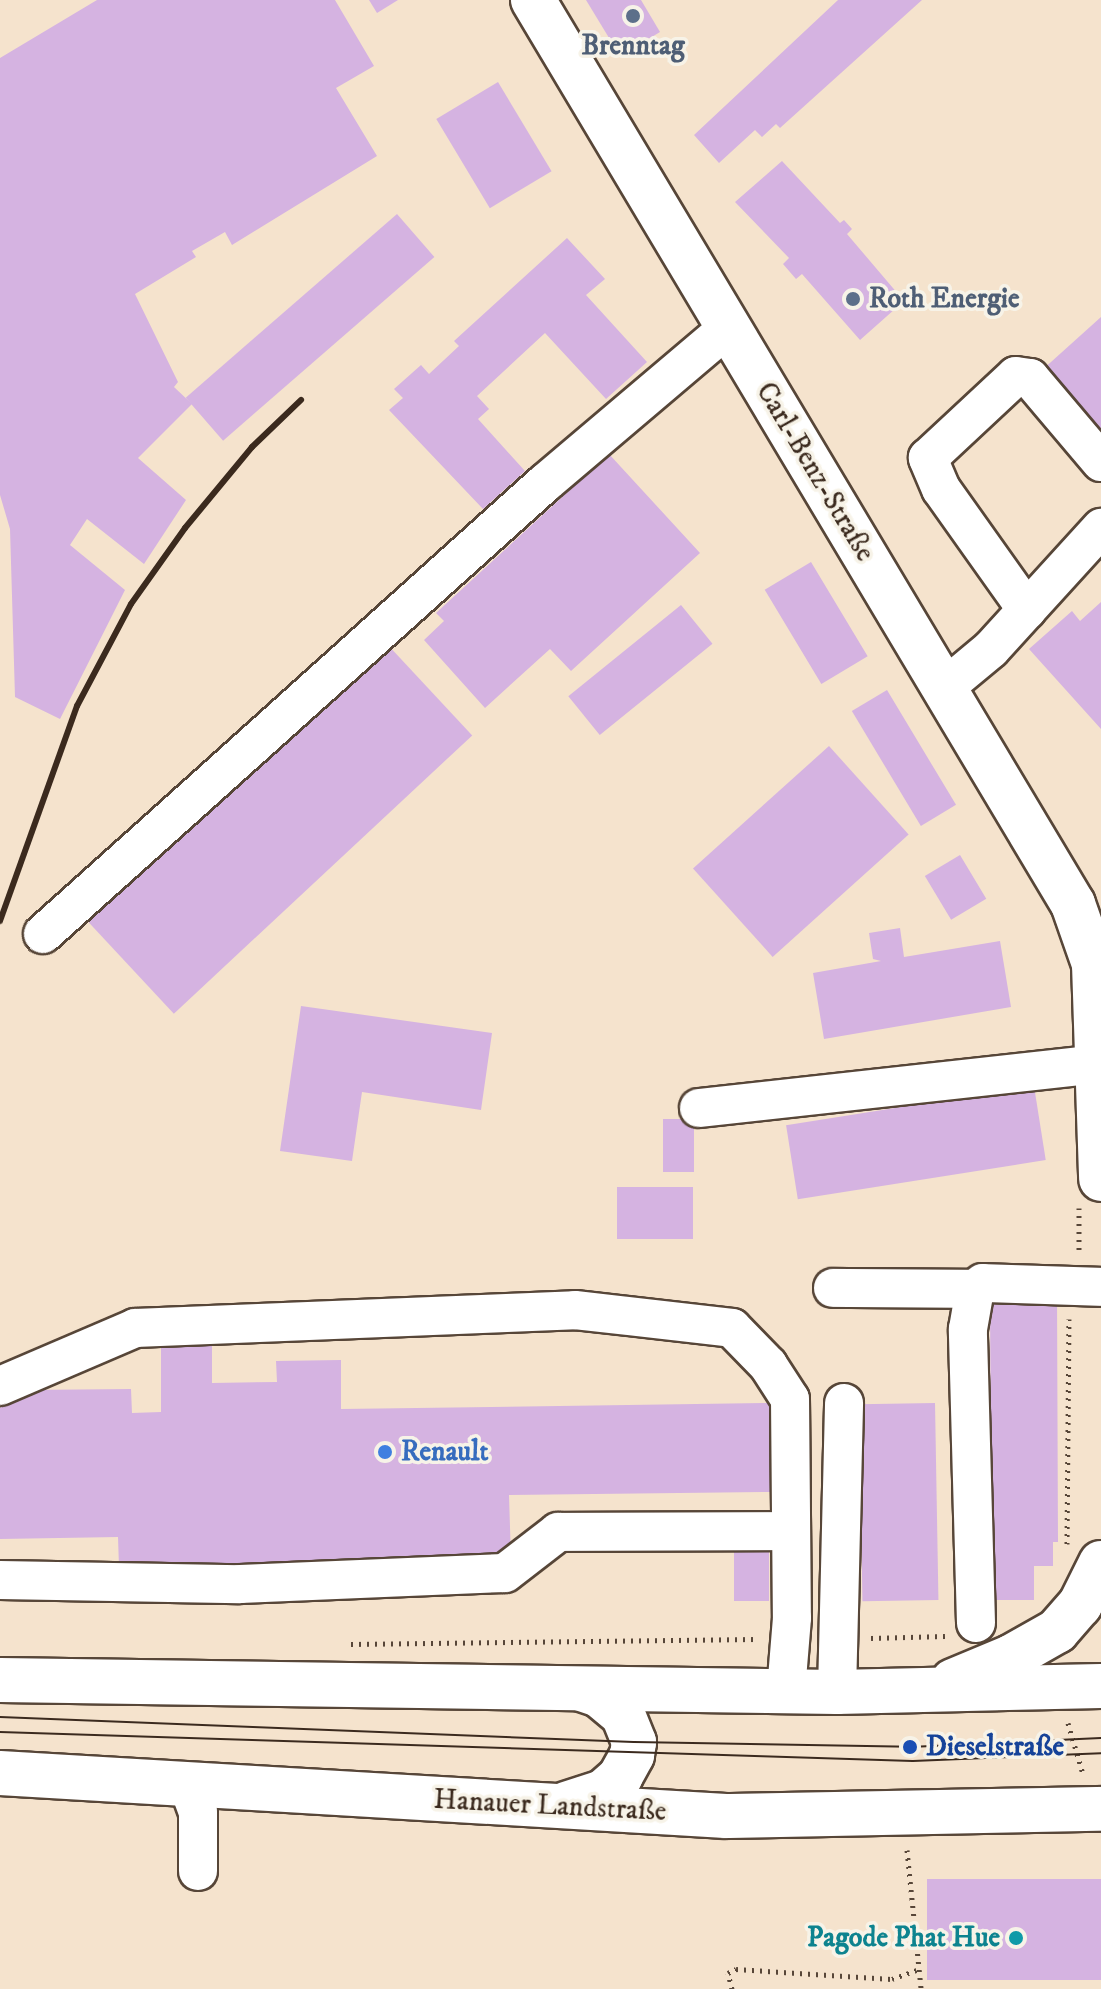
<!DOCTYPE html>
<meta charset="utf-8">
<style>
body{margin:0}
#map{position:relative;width:1101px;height:1989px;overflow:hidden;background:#f5e3cd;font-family:"IM FELL DW Pica",serif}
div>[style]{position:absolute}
.building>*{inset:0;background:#d5b3e1;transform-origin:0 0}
.path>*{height:5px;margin-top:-2.5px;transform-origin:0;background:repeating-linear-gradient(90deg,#574638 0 2px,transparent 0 8px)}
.roads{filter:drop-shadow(2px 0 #574638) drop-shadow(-2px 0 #574638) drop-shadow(0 2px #574638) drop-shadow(0 -2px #574638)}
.minor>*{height:38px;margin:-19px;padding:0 19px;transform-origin:19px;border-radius:19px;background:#fff}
.major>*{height:44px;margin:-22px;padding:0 22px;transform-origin:22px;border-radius:22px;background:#fff}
.tram>*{height:2px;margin:-1px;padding:0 1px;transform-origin:1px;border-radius:1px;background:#3b2a1e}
.rail>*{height:6px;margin:-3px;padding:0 3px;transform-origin:3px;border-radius:3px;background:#3b2a1e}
.dots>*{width:22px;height:22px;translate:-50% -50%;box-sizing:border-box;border:4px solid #f7f3e8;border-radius:50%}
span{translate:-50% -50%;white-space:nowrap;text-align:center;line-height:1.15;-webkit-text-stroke:7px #f7f3e8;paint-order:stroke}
.service-label{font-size:28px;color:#4e5e75;font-weight:700}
.left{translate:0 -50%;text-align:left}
.street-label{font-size:28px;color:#3b2a1e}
.shop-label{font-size:28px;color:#366cbe;font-weight:700}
.transit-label{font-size:28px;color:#164399;font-weight:700}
.culture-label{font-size:28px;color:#0d838f;font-weight:700}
.right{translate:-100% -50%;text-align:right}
</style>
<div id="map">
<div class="building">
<i style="clip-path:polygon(97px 0,335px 0,374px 66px,336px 88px,377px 156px,232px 245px,225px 232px,192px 251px,196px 257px,135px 294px,178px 382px,174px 387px,192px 404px,138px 458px,186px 500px,144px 564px,87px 519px,70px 545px,125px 590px,60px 719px,15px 697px,10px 529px,0 495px,0 58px)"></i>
<i style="clip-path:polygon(369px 0,398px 0,377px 13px)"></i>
<i style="clip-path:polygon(586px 0,641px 0,660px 32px,620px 56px)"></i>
<i style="clip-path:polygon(838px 0,922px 0,780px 128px,776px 124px,762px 137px,755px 130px,719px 163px,694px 135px)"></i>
<i style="left:498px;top:82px;width:104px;height:72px;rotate:59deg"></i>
<i style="clip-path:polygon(782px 161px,840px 223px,844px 220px,852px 229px,847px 234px,904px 301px,860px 340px,802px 274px,796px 279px,783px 264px,789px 258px,735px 202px)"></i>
<i style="left:397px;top:214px;width:57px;height:280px;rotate:49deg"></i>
<i style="clip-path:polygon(567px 238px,605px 279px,586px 295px,647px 362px,606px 399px,545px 333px,477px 396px,489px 409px,478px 419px,525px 471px,483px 509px,389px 410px,403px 398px,394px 389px,421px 365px,429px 374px,459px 346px,454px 341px)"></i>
<i style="clip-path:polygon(1101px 317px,1101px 440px,1041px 371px)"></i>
<i style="clip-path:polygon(609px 454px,700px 553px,571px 671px,550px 649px,485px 708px,424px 640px,444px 621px,436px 613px)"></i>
<i style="left:811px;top:562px;width:110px;height:54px;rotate:59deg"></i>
<i style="clip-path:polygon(1101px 602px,1101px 729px,1029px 649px,1072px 611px,1080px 621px)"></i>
<i style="left:681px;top:605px;width:50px;height:145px;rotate:51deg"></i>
<i style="left:387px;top:644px;width:125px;height:408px;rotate:47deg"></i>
<i style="left:887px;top:690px;width:134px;height:41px;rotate:59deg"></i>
<i style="left:829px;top:746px;width:119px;height:183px;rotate:48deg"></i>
<i style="left:960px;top:855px;width:51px;height:41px;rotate:59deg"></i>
<i style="clip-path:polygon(900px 928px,904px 957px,1000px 941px,1011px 1007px,824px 1039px,813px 973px,881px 961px,873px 959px,869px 933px)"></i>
<i style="clip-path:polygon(301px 1006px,492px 1033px,481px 1110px,362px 1092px,352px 1161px,280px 1151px)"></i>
<i style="left:1034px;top:1086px;width:75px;height:251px;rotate:81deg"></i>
<i style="left:663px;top:1119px;width:31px;height:53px"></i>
<i style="left:617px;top:1187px;width:76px;height:52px"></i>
<i style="clip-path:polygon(985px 1294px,1057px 1294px,1058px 1542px,1053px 1542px,1053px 1566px,1034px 1566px,1034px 1600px,992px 1600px,990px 1310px)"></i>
<i style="clip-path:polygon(161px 1343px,212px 1343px,212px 1383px,277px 1382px,276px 1361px,341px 1360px,341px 1409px,770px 1403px,771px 1492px,509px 1495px,511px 1559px,119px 1567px,118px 1537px,0 1539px,0 1408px,25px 1390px,131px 1389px,132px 1413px,161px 1412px)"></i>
<i style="left:935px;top:1403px;width:197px;height:76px;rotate:89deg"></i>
<i style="left:734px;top:1552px;width:35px;height:49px"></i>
<i style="left:1101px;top:1879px;width:101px;height:174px;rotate:90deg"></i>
</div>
<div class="path">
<i style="left:1079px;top:1208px;width:46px;rotate:90deg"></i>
<i style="left:1067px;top:1544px;width:225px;rotate:-89.5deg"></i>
<i style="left:871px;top:1638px;width:74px;rotate:-1.5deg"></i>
<i style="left:351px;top:1644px;width:406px;rotate:-0.7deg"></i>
<i style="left:1068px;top:1723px;width:53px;rotate:73.6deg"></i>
<i style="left:907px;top:1850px;width:140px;rotate:84.2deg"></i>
<i style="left:732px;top:1989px;width:16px;rotate:-104deg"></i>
<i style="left:728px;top:1973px;width:9px;rotate:-27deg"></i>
<i style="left:736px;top:1969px;width:156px;rotate:3.7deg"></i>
<i style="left:892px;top:1979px;width:27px;rotate:-20deg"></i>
</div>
<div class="roads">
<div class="minor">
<i style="left:1027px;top:610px;width:148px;rotate:-125.4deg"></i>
<i style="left:941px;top:489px;width:34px;rotate:-113deg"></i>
<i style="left:928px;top:458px;width:120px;rotate:-43deg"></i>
<i style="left:1016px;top:376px;width:14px;rotate:8deg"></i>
<i style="left:1030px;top:378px;width:110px;rotate:49.8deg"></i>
<i style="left:943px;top:689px;width:62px;rotate:-39.8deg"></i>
<i style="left:991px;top:649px;width:164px;rotate:-47.7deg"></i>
<i style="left:43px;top:934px;width:675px;rotate:-41.94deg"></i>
<i style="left:545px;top:483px;width:241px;rotate:-40.3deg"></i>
<i style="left:699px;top:1108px;width:400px;rotate:-6.3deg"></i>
<i style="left:833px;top:1288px;width:142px;rotate:0.4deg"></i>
<i style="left:0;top:1386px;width:147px;rotate:-23.2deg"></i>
<i style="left:135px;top:1328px;width:440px;rotate:-2.3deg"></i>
<i style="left:575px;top:1310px;width:158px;rotate:6.5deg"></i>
<i style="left:732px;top:1328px;width:52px;rotate:45.8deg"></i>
<i style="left:768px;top:1365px;width:40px;rotate:57.1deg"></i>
<i style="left:790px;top:1399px;width:219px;rotate:89.5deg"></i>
<i style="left:792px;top:1618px;width:73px;rotate:94.7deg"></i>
<i style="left:0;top:1580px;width:240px;rotate:1deg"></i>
<i style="left:240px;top:1584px;width:265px;rotate:-2.4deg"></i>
<i style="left:505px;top:1573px;width:67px;rotate:-37.7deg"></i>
<i style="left:558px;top:1532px;width:233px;rotate:-0.2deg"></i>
<i style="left:976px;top:1623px;width:294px;rotate:-91.6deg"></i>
<i style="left:968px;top:1329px;width:41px;rotate:-80.1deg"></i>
<i style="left:975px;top:1289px;width:10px;rotate:-37deg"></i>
<i style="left:983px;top:1283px;width:118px;rotate:1.9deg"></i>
<i style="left:837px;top:1692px;width:289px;rotate:-88.6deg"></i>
<i style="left:188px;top:1785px;width:29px;rotate:70deg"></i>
<i style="left:198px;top:1812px;width:59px;rotate:90deg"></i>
</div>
<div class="major">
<i style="left:533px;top:0;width:1053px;rotate:59.15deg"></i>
<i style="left:1073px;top:904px;width:64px;rotate:70.7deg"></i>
<i style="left:1094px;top:964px;width:215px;rotate:88.1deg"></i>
<i style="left:0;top:1680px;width:837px;rotate:0.82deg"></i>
<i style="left:837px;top:1692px;width:264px;rotate:-1.3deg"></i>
<i style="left:953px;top:1681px;width:63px;rotate:-22.5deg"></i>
<i style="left:1011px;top:1657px;width:53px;rotate:-29.5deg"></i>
<i style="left:1057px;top:1631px;width:35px;rotate:-49deg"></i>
<i style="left:1080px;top:1605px;width:47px;rotate:-63.4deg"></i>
<i style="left:0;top:1773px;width:727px;rotate:3.39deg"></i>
<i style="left:726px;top:1816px;width:375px;rotate:-1.1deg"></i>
<i style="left:566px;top:1804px;width:39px;rotate:-18deg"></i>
<i style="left:603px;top:1792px;width:23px;rotate:-41deg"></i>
<i style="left:620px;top:1777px;width:25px;rotate:-61deg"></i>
<i style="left:632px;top:1755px;width:13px;rotate:-81deg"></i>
<i style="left:634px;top:1742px;width:29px;rotate:-112deg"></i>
<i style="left:623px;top:1715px;width:31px;rotate:-140deg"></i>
<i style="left:599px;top:1695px;width:18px;rotate:-161deg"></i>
</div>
</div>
<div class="tram">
<i style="left:0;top:1717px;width:634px;rotate:2.26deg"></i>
<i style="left:634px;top:1742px;width:276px;rotate:1deg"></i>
<i style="left:910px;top:1747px;width:191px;rotate:-2.7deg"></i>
<i style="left:0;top:1732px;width:913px;rotate:1.82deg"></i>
<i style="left:913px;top:1761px;width:188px;rotate:-2.4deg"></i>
</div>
<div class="rail">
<i style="left:0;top:921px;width:228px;rotate:-70.3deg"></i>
<i style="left:77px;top:706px;width:115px;rotate:-62.1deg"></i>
<i style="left:131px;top:604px;width:93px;rotate:-54.6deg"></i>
<i style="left:185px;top:528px;width:105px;rotate:-50.4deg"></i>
<i style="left:252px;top:447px;width:68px;rotate:-43.8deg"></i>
</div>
<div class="dots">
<i style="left:633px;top:16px;background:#5c6f8a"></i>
<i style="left:853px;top:299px;background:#5c6f8a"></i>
<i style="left:385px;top:1452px;background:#3f7fe0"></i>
<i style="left:910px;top:1747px;background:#1a4fb4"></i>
<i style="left:1016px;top:1938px;background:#0f9aa8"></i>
</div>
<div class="service-label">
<span style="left:633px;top:46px">Brenntag</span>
<span class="left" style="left:869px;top:299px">Roth Energie</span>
</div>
<div class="street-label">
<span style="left:815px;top:472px;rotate:59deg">Carl-Benz-Straße</span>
<span style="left:550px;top:1806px;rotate:3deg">Hanauer Landstraße</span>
</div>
<div class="shop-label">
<span class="left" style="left:401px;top:1452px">Renault</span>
</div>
<div class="transit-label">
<span class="left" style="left:926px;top:1747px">Dieselstraße</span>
</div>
<div class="culture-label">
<span class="right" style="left:1000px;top:1938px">Pagode Phat Hue</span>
</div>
</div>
